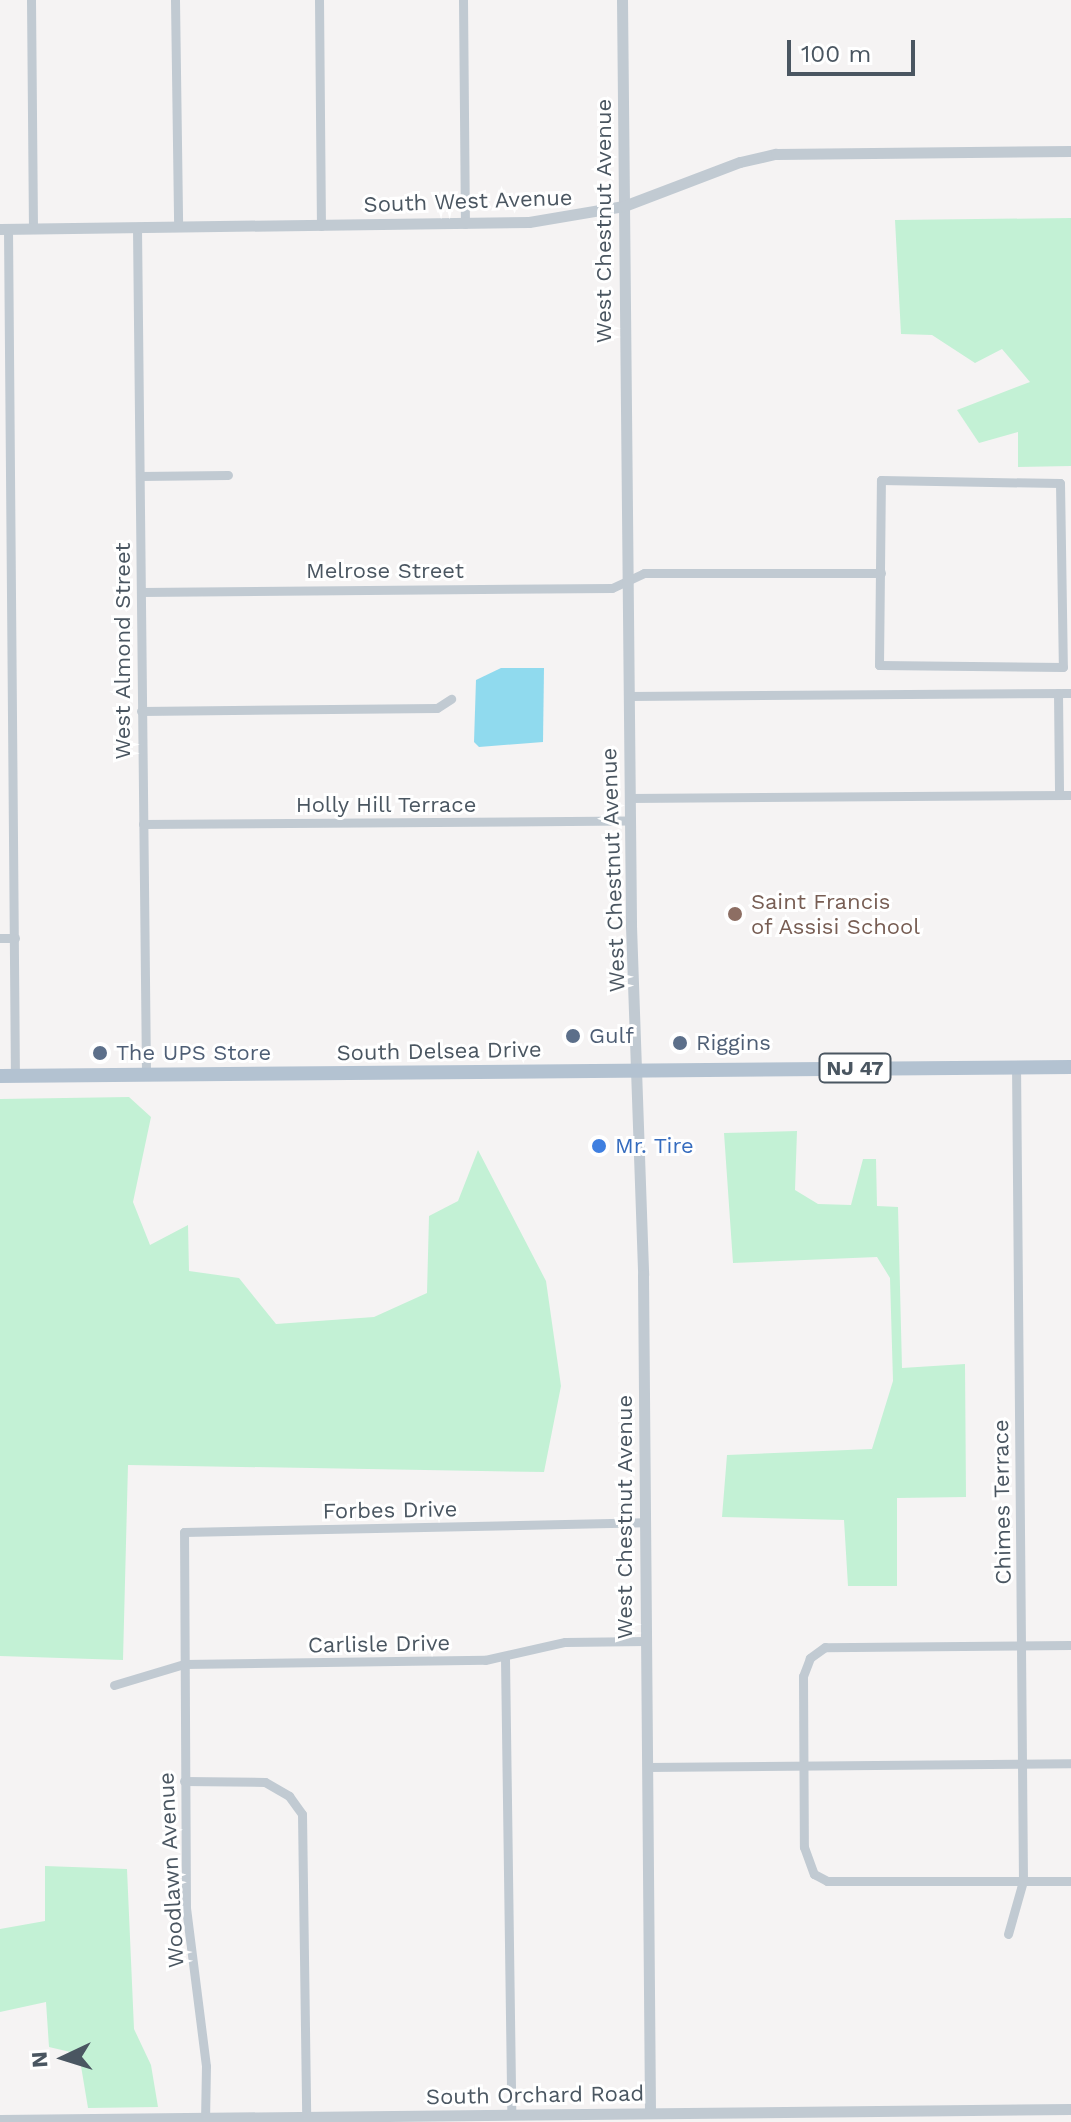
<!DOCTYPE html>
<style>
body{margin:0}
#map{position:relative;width:1071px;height:2122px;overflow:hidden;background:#f5f3f3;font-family:"Work Sans",sans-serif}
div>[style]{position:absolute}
.green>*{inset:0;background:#c3f1d5}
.water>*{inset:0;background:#90daee}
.minor>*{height:9px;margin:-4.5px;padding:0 4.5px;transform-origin:4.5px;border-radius:4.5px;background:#c1cad2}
.tertiary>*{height:11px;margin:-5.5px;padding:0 5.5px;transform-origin:5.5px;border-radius:5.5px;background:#c1cad2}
.primary>*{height:14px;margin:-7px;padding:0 7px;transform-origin:7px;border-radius:7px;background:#b3c2d1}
.dots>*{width:22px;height:22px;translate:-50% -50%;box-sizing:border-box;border:4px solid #fff;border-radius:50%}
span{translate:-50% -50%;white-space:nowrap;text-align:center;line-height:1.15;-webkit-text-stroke:6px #fff;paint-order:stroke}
.shield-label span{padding:2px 6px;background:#fff;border:2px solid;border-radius:6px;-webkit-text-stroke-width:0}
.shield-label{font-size:20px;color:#4a5661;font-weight:700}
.street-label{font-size:22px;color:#4a5661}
.education-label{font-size:22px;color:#785e54}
.left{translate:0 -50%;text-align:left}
.service-label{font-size:22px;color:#4e5e75}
.shop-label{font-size:22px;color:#366cbe}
.north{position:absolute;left:24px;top:2018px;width:80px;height:80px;-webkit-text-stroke:6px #fff;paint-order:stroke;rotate:266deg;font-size:22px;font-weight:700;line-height:32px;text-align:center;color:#4a5661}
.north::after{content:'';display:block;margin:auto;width:28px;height:36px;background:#4a5661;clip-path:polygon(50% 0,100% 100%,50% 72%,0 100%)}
.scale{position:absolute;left:787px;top:40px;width:128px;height:36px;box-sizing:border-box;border:4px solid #4a5661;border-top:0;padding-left:10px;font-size:24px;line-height:28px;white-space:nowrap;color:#4a5661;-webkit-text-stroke:6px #fff;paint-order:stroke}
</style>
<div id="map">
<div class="green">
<i style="clip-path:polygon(1071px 218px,1071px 466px,1018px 467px,1018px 432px,979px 443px,957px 410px,1030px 382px,1002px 349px,975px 363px,932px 335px,901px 334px,895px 220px)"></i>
<i style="clip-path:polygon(129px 1097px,151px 1117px,133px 1202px,150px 1245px,188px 1225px,189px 1271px,239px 1278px,276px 1324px,374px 1317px,427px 1293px,429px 1216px,458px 1201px,478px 1150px,546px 1281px,561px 1386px,544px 1472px,128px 1465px,123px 1660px,0 1656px,0 1099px)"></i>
<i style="clip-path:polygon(797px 1131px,795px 1190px,818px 1204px,851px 1205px,863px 1159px,876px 1159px,877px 1206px,898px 1207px,902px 1368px,965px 1364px,966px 1497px,897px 1498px,897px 1586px,848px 1586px,844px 1520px,722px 1517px,727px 1455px,872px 1449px,893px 1381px,890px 1278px,877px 1257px,733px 1263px,724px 1133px)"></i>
<i style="clip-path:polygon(45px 1866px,127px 1869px,134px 2029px,151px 2065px,158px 2107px,88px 2108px,79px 2054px,49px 2047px,46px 2002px,0 2012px,0 1929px,45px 1921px)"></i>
</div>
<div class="water">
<i style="clip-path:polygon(501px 668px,544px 668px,543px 742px,479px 747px,474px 742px,476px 680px)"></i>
</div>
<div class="minor">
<i style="left:31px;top:0;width:229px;rotate:89.5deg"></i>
<i style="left:175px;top:0;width:227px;rotate:89.2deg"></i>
<i style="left:319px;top:0;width:226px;rotate:89.5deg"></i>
<i style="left:463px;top:0;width:224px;rotate:89.5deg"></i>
<i style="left:137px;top:228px;width:847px;rotate:89.39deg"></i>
<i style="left:8px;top:229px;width:847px;rotate:89.53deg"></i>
<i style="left:140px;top:476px;width:88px;rotate:-0.7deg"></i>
<i style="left:881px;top:480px;width:179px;rotate:1deg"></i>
<i style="left:1060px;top:483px;width:184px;rotate:89.1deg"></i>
<i style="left:1063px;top:667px;width:184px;rotate:-179.4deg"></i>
<i style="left:879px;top:665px;width:185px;rotate:-89.4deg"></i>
<i style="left:141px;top:592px;width:471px;rotate:-0.5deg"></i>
<i style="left:612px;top:588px;width:35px;rotate:-25deg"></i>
<i style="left:644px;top:573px;width:237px"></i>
<i style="left:1058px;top:693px;width:101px;rotate:89.4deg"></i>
<i style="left:628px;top:696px;width:443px;rotate:-0.4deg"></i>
<i style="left:141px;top:711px;width:296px;rotate:-0.6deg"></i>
<i style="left:437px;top:708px;width:17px;rotate:-33deg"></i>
<i style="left:629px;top:798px;width:442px;rotate:-0.4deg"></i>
<i style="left:143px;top:824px;width:487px;rotate:-0.4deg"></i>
<i style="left:0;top:938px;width:15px"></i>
<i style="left:1071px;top:1645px;width:246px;rotate:179.5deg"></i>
<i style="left:825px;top:1647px;width:19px;rotate:144deg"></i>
<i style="left:810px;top:1658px;width:19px;rotate:111deg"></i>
<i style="left:803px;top:1676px;width:171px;rotate:89.7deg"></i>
<i style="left:804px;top:1847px;width:29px;rotate:70deg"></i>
<i style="left:814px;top:1874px;width:15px;rotate:28deg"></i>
<i style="left:827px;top:1881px;width:244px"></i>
<i style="left:505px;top:1658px;width:457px;rotate:89.2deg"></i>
<i style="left:114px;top:1685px;width:73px;rotate:-16.7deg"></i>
<i style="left:184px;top:1664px;width:301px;rotate:-0.8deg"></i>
<i style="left:485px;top:1660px;width:82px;rotate:-12.7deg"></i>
<i style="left:565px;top:1642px;width:81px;rotate:-0.7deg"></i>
<i style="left:647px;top:1767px;width:424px;rotate:-0.5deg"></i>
<i style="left:184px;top:1781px;width:81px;rotate:0.7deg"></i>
<i style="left:265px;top:1782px;width:28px;rotate:30deg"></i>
<i style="left:289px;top:1796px;width:22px;rotate:54deg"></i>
<i style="left:302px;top:1814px;width:303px;rotate:89.2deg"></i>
<i style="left:1008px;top:1934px;width:55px;rotate:-74.2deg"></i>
<i style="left:1023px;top:1881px;width:814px;rotate:-90.49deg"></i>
<i style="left:205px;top:2122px;width:56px;rotate:-89deg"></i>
<i style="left:206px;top:2066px;width:159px;rotate:-97.2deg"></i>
<i style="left:186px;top:1908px;width:376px;rotate:-90.3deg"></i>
<i style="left:184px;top:1532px;width:461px;rotate:-1.2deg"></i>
</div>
<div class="tertiary">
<i style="left:622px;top:0;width:926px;rotate:89.44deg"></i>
<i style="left:631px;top:926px;width:349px;rotate:88deg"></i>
<i style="left:643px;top:1275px;width:838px;rotate:89.52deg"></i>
<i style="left:0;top:229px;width:529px;rotate:-0.76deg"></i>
<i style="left:529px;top:222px;width:96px;rotate:-9.6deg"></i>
<i style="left:624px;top:206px;width:124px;rotate:-20.8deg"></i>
<i style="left:740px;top:162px;width:37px;rotate:-13deg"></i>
<i style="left:776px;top:154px;width:295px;rotate:-0.6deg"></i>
<i style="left:0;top:2120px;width:1071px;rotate:-0.59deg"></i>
</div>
<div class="primary">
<i style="left:0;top:1076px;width:1071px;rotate:-0.48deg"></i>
</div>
<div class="dots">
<i style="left:735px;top:914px;background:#8d6e63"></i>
<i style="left:573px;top:1036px;background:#5c6f8a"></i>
<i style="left:680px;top:1043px;background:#5c6f8a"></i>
<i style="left:100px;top:1053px;background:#5c6f8a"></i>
<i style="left:599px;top:1146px;background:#3f7fe0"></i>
</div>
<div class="shield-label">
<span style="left:855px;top:1068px">NJ 47</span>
</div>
<div class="street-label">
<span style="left:468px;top:201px;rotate:-2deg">South West Avenue</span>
<span style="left:604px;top:221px;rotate:-90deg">West Chestnut Avenue</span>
<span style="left:385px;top:571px">Melrose Street</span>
<span style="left:123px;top:651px;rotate:-90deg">West Almond Street</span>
<span style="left:386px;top:805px">Holly Hill Terrace</span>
<span style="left:613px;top:870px;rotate:-92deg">West Chestnut Avenue</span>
<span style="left:439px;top:1051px;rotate:-1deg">South Delsea Drive</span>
<span style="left:1002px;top:1502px;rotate:-91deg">Chimes Terrace</span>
<span style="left:390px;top:1510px;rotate:-1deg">Forbes Drive</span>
<span style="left:625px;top:1517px;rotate:-90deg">West Chestnut Avenue</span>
<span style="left:379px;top:1644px;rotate:-1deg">Carlisle Drive</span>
<span style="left:171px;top:1870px;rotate:-93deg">Woodlawn Avenue</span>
<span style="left:535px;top:2095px;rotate:-1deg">South Orchard Road</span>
</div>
<div class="education-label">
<span class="left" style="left:751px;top:914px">Saint Francis<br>of Assisi School</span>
</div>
<div class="service-label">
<span class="left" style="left:589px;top:1036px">Gulf</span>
<span class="left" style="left:696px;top:1043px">Riggins</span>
<span class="left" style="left:116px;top:1053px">The UPS Store</span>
</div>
<div class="shop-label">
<span class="left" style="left:615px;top:1146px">Mr. Tire</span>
</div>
<div class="north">N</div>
<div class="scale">100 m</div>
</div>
